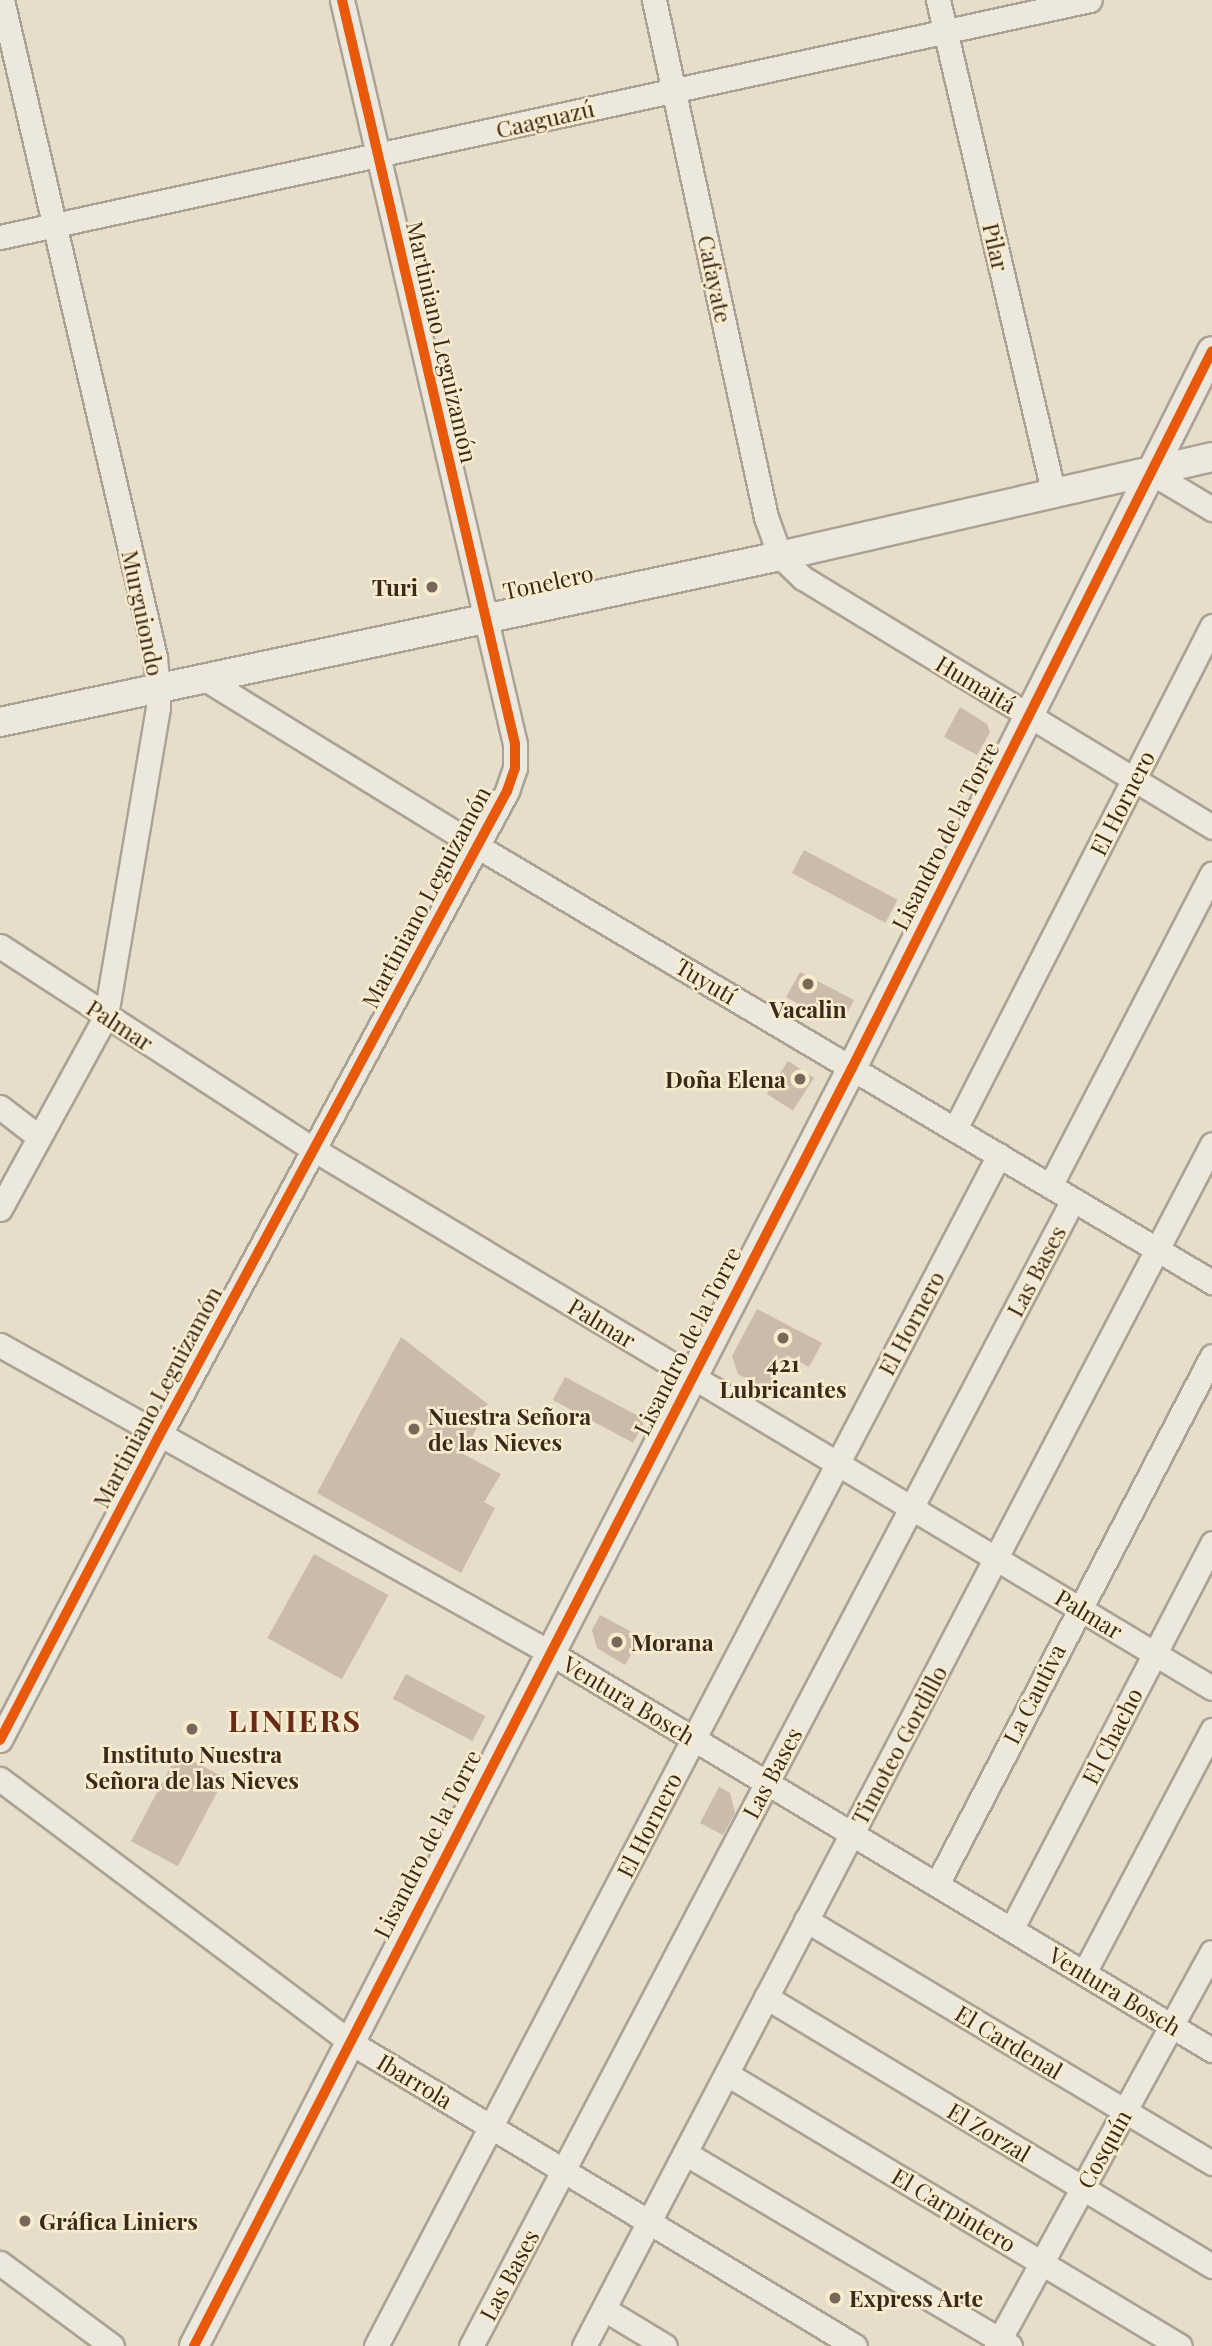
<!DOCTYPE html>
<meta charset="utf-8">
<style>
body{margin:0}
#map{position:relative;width:1212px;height:2346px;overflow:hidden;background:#e6ddca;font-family:"Playfair Display",serif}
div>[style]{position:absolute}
.building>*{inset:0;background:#cabbab;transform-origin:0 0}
.roads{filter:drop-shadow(2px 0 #aba294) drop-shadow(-2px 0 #aba294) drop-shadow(0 2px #aba294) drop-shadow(0 -2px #aba294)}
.minor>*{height:23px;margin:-11.5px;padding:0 11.5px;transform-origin:11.5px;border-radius:11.5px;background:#ede8dd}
.tertiary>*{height:28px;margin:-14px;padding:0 14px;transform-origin:14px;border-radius:14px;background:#ede8dd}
.cycleway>*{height:10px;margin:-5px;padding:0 5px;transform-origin:5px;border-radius:5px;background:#e8590c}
.dots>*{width:19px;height:19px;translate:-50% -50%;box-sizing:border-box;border:4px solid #f8eccf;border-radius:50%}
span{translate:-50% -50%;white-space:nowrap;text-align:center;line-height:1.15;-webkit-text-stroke:5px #f8eccf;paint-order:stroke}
.street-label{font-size:23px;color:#392a1c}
.poi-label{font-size:23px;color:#392a1c;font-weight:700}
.right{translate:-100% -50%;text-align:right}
.left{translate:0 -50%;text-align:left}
.district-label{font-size:30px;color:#692a18;font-weight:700;letter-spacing:2px}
</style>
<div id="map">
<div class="building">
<i style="clip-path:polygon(960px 707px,987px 724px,990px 732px,977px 755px,944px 737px)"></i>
<i style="left:804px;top:850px;width:106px;height:26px;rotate:28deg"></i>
<i style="clip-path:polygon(800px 972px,854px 1000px,845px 1017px,827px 1020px,786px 997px)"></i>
<i style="left:788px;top:1061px;width:31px;height:39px;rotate:33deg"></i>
<i style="clip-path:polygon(757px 1309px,822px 1343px,809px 1367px,787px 1355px,767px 1390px,738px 1374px,732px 1356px)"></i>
<i style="clip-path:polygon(401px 1337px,489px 1405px,463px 1454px,501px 1474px,484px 1502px,495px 1508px,461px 1573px,317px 1493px)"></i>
<i style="left:565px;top:1377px;width:91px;height:26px;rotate:28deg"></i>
<i style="left:314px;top:1554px;width:85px;height:96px;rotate:29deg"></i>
<i style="clip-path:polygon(600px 1615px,641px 1637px,625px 1665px,597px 1648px,592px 1630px)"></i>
<i style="left:406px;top:1674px;width:90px;height:28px;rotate:28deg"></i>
<i style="left:178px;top:1753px;width:53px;height:100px;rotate:28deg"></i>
<i style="clip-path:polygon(719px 1787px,730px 1793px,735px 1813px,723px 1835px,700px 1823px)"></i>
</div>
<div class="roads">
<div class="minor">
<i style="left:654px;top:0;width:529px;rotate:77.78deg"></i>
<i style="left:766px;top:517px;width:41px;rotate:70.3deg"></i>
<i style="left:780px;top:556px;width:32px;rotate:44deg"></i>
<i style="left:803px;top:578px;width:479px;rotate:31.3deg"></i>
<i style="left:938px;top:0;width:508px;rotate:76.81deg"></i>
<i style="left:0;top:237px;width:1115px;rotate:-12.27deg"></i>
<i style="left:1152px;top:473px;width:70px;rotate:31deg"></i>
<i style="left:202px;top:677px;width:323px;rotate:31.6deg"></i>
<i style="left:477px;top:846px;width:855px;rotate:30.68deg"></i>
<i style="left:0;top:946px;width:373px;rotate:33deg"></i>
<i style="left:313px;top:1149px;width:1048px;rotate:30.95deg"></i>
<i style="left:0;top:1107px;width:49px;rotate:37.6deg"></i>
<i style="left:955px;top:1129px;width:565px;rotate:-62.94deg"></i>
<i style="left:1050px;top:1186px;width:352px;rotate:-62.6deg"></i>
<i style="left:0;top:1209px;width:221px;rotate:-61.3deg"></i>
<i style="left:106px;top:1015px;width:311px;rotate:-80.4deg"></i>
<i style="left:158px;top:708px;width:21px;rotate:-90deg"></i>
<i style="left:158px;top:687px;width:30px;rotate:-96deg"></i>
<i style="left:155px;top:657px;width:675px;rotate:-103.11deg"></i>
<i style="left:0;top:1345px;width:629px;rotate:29.21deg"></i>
<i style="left:549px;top:1652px;width:773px;rotate:30.98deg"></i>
<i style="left:0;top:1740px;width:343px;rotate:-62.4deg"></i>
<i style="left:159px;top:1436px;width:733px;rotate:-61.65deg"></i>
<i style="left:507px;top:791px;width:24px;rotate:-71deg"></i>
<i style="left:515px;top:768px;width:24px;rotate:-90deg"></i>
<i style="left:515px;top:744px;width:764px;rotate:-103.09deg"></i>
<i style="left:0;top:1779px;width:438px;rotate:36.9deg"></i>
<i style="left:350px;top:2042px;width:589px;rotate:31.05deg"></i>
<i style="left:937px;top:1884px;width:595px;rotate:-62.49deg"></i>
<i style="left:806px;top:1920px;width:473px;rotate:30.9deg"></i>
<i style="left:1012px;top:1928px;width:434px;rotate:-62.5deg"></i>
<i style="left:1084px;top:1973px;width:275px;rotate:-62.2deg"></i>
<i style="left:766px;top:1997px;width:521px;rotate:31.1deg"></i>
<i style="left:727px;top:2074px;width:528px;rotate:30.98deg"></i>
<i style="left:685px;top:2153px;width:378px;rotate:30.7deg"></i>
<i style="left:0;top:2263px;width:139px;rotate:36.5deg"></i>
<i style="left:604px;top:2309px;width:71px;rotate:31.2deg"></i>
<i style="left:376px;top:2346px;width:1344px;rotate:-62.39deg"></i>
<i style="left:471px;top:2346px;width:1294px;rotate:-62.29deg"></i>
<i style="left:584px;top:2346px;width:1356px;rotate:-62.41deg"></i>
<i style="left:996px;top:2346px;width:449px;rotate:-61.3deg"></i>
</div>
<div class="tertiary">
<i style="left:0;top:722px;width:797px;rotate:-12.01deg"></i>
<i style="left:780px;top:556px;width:443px;rotate:-12.9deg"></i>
<i style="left:194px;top:2346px;width:1437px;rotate:-62.76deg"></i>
<i style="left:852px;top:1068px;width:802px;rotate:-63.34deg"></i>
</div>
</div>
<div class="cycleway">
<i style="left:0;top:1740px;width:343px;rotate:-62.4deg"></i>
<i style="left:159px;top:1436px;width:733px;rotate:-61.65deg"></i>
<i style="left:507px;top:791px;width:24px;rotate:-71deg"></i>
<i style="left:515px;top:768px;width:24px;rotate:-90deg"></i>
<i style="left:515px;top:744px;width:764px;rotate:-103.09deg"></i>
<i style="left:194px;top:2346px;width:1437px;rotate:-62.76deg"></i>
<i style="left:852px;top:1068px;width:802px;rotate:-63.34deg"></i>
</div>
<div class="dots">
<i style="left:432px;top:587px;background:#766959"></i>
<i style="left:808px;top:984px;background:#766959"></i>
<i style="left:800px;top:1079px;background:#766959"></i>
<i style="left:783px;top:1338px;background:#766959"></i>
<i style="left:414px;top:1429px;background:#766959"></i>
<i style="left:617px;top:1642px;background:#766959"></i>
<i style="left:192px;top:1729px;background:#766959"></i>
<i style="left:25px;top:2221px;background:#766959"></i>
<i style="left:835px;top:2298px;background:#766959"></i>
</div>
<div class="street-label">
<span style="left:545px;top:119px;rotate:-13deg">Caaguazú</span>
<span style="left:996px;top:247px;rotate:77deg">Pilar</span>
<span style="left:715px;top:279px;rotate:78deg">Cafayate</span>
<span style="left:442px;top:342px;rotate:77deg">Martiniano Leguizamón</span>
<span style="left:548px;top:582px;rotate:-12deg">Tonelero</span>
<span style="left:143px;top:613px;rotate:78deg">Murguiondo</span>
<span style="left:976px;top:684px;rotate:31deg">Humaitá</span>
<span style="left:1122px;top:803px;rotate:-63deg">El Hornero</span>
<span style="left:945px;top:836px;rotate:-63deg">Lisandro de la Torre</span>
<span style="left:426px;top:897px;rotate:-62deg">Martiniano Leguizamón</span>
<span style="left:706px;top:981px;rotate:31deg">Tuyutí</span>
<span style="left:120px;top:1025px;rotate:33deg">Palmar</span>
<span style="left:1036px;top:1271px;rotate:-62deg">Las Bases</span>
<span style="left:602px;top:1323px;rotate:31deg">Palmar</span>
<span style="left:911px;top:1323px;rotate:-62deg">El Hornero</span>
<span style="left:687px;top:1341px;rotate:-63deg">Lisandro de la Torre</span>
<span style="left:157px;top:1397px;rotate:-62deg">Martiniano Leguizamón</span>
<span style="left:1089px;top:1614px;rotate:31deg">Palmar</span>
<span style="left:1034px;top:1694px;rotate:-63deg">La Cautiva</span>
<span style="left:629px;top:1700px;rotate:31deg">Ventura Bosch</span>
<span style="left:1112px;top:1736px;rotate:-63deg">El Chacho</span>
<span style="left:899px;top:1745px;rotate:-62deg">Timoteo Gordillo</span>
<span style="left:772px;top:1773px;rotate:-62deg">Las Bases</span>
<span style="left:649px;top:1825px;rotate:-63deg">El Hornero</span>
<span style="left:427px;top:1844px;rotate:-63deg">Lisandro de la Torre</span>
<span style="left:1115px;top:1991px;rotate:31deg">Ventura Bosch</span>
<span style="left:1009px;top:2042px;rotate:31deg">El Cardenal</span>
<span style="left:415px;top:2081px;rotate:31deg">Ibarrola</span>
<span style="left:989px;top:2132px;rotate:31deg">El Zorzal</span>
<span style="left:1104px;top:2149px;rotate:-61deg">Cosquín</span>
<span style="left:954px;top:2210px;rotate:31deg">El Carpintero</span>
<span style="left:509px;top:2275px;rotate:-62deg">Las Bases</span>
</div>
<div class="poi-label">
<span class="right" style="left:418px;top:587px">Turi</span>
<span style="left:808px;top:1009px">Vacalin</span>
<span class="right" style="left:786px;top:1079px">Doña Elena</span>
<span style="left:783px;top:1376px">421<br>Lubricantes</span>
<span class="left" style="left:428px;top:1429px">Nuestra Señora<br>de las Nieves</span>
<span class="left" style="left:631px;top:1642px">Morana</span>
<span style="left:192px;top:1767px">Instituto Nuestra<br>Señora de las Nieves</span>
<span class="left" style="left:39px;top:2221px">Gráfica Liniers</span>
<span class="left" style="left:849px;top:2298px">Express Arte</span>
</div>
<div class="district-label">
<span style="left:295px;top:1720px">LINIERS</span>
</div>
</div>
